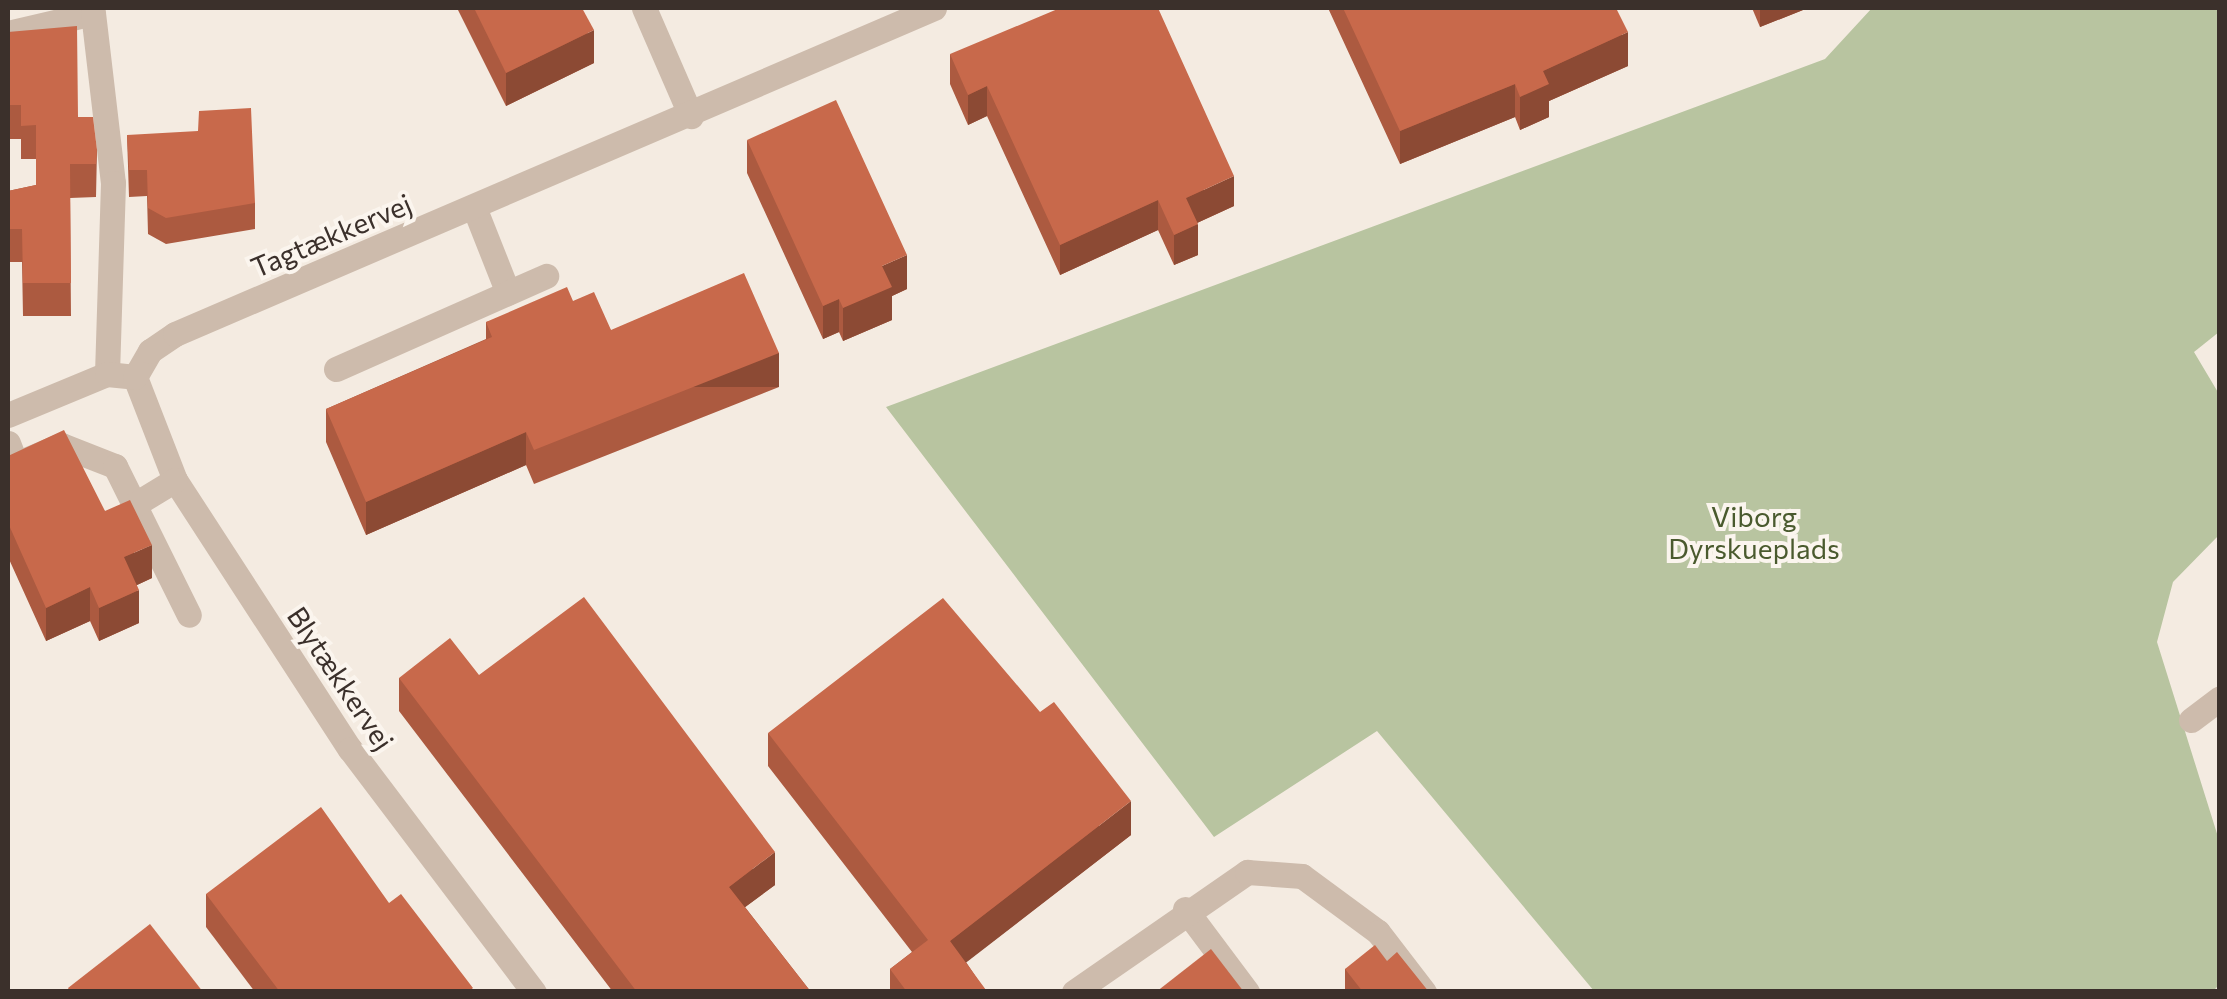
<!DOCTYPE html>
<meta charset="utf-8">
<style>
body{margin:0}
#map{position:relative;width:2227px;height:999px;overflow:hidden;background:#f4ebe1;font-family:Commissioner,sans-serif}
div>[style]{position:absolute}
.green>*{inset:0;background:#b8c4a0}
.minor>*{height:25px;margin:-12.5px;padding:0 12.5px;transform-origin:12.5px;border-radius:12.5px;background:#cdbbac}
.wall>*{inset:0;background:#ac5a40}
.shaded-wall>*{inset:0;background:#8c4a34;transform-origin:0 0}
.building>*{inset:0;background:#c8694b}
span{translate:-50% -50%;white-space:nowrap;text-align:center;line-height:1.15;-webkit-text-stroke:8px #fbf5ee;paint-order:stroke}
.street-label{font-size:28px;color:#3b302b}
.park-label{font-size:28px;color:#4a5a2e}
.frame{position:absolute;inset:0;border:10px solid #3b302b;pointer-events:none}
</style>
<div id="map">
<div class="green">
<i style="clip-path:polygon(1872px 8px,2219px 8px,2219px 332px,2194px 352px,2219px 394px,2219px 535px,2173px 582px,2157px 642px,2219px 840px,2219px 985px,2212px 992px,1594px 991px,1377px 731px,1214px 837px,886px 407px,1825px 59px)"></i>
</div>
<div class="minor">
<i style="left:644px;top:8px;width:118px;rotate:66.5deg"></i>
<i style="left:8px;top:33px;width:87px;rotate:-13.2deg"></i>
<i style="left:93px;top:13px;width:171px;rotate:83.3deg"></i>
<i style="left:113px;top:183px;width:191px;rotate:91.8deg"></i>
<i style="left:474px;top:207px;width:92px;rotate:68.4deg"></i>
<i style="left:336px;top:369px;width:230px;rotate:-23.9deg"></i>
<i style="left:135px;top:377px;width:110px;rotate:68.8deg"></i>
<i style="left:175px;top:480px;width:321px;rotate:57deg"></i>
<i style="left:350px;top:749px;width:305px;rotate:52.9deg"></i>
<i style="left:8px;top:415px;width:107px;rotate:-22.5deg"></i>
<i style="left:107px;top:374px;width:28px;rotate:6deg"></i>
<i style="left:135px;top:377px;width:30px;rotate:-60deg"></i>
<i style="left:150px;top:351px;width:30px;rotate:-34deg"></i>
<i style="left:175px;top:334px;width:826px;rotate:-23.24deg"></i>
<i style="left:8px;top:443px;width:22px;rotate:69deg"></i>
<i style="left:16px;top:464px;width:49px;rotate:-22.9deg"></i>
<i style="left:61px;top:445px;width:58px;rotate:21.3deg"></i>
<i style="left:115px;top:466px;width:166px;rotate:63.6deg"></i>
<i style="left:134px;top:505px;width:48px;rotate:-31.4deg"></i>
<i style="left:2191px;top:720px;width:36px;rotate:-37deg"></i>
<i style="left:1185px;top:909px;width:104px;rotate:53.2deg"></i>
<i style="left:1074px;top:992px;width:211px;rotate:-34.7deg"></i>
<i style="left:1247px;top:872px;width:55px;rotate:4.2deg"></i>
<i style="left:1302px;top:876px;width:94px;rotate:36.4deg"></i>
<i style="left:1378px;top:932px;width:76px;rotate:52.5deg"></i>
</div>
<div class="wall">
<i style="clip-path:polygon(457px 8px,582px 8px,594px 63px,506px 106px)"></i>
<i style="clip-path:polygon(1328px 8px,1616px 8px,1628px 66px,1549px 101px,1549px 117px,1520px 130px,1515px 117px,1400px 164px)"></i>
<i style="clip-path:polygon(1752px 8px,1808px 8px,1760px 27px)"></i>
<i style="clip-path:polygon(8px 32px,78px 117px,97px 150px,96px 197px,70px 198px,71px 316px,23px 316px,22px 262px,8px 262px,8px 191px,36px 185px,36px 159px,21px 159px,21px 139px,8px 139px)"></i>
<i style="clip-path:polygon(950px 54px,1234px 206px,1197px 223px,1198px 255px,1174px 265px,1158px 230px,1060px 275px,987px 116px,968px 125px,950px 84px)"></i>
<i style="clip-path:polygon(127px 135px,255px 203px,255px 229px,166px 244px,148px 234px,147px 196px,129px 197px)"></i>
<i style="clip-path:polygon(747px 140px,907px 289px,892px 296px,892px 320px,843px 341px,839px 332px,823px 339px,747px 173px)"></i>
<i style="clip-path:polygon(573px 301px,611px 330px,779px 387px,534px 484px,526px 465px,366px 535px,326px 442px,326px 409px,486px 339px,486px 322px)"></i>
<i style="clip-path:polygon(8px 456px,105px 511px,152px 578px,137px 585px,139px 623px,99px 641px,90px 621px,46px 641px,8px 557px)"></i>
<i style="clip-path:polygon(479px 675px,775px 885px,745px 907px,811px 992px,613px 992px,399px 711px,399px 678px)"></i>
<i style="clip-path:polygon(768px 733px,1131px 835px,966px 962px,986px 992px,890px 992px,890px 969px,912px 952px,768px 766px)"></i>
<i style="clip-path:polygon(206px 894px,389px 903px,473px 992px,255px 992px,206px 927px)"></i>
<i style="clip-path:polygon(1387px 961px,1429px 992px,1345px 992px,1345px 969px)"></i>
</div>
<div class="shaded-wall">
<i style="clip-path:polygon(1760px 8px,1808px 8px,1760px 27px)"></i>
<i style="clip-path:polygon(594px 30px,594px 63px,506px 106px,506px 73px)"></i>
<i style="clip-path:polygon(1628px 32px,1628px 66px,1549px 101px,1549px 117px,1520px 130px,1520px 97px,1543px 71px)"></i>
<i style="clip-path:polygon(1515px 84px,1515px 117px,1400px 164px,1400px 131px)"></i>
<i style="clip-path:polygon(987px 86px,987px 116px,968px 125px,968px 95px)"></i>
<i style="clip-path:polygon(1234px 176px,1234px 206px,1186px 228px,1186px 198px)"></i>
<i style="clip-path:polygon(1158px 200px,1158px 230px,1060px 275px,1060px 245px)"></i>
<i style="clip-path:polygon(1198px 224px,1198px 255px,1174px 265px,1174px 235px)"></i>
<i style="clip-path:polygon(907px 255px,907px 289px,892px 296px,892px 320px,843px 341px,843px 308px,882px 266px)"></i>
<i style="clip-path:polygon(839px 299px,839px 332px,823px 339px,823px 306px)"></i>
<i style="left:779px;top:353px;width:34px;height:264px;rotate:90deg"></i>
<i style="clip-path:polygon(526px 432px,526px 465px,366px 535px,366px 502px)"></i>
<i style="clip-path:polygon(152px 545px,152px 578px,124px 591px,124px 557px)"></i>
<i style="clip-path:polygon(90px 587px,90px 621px,46px 641px,46px 608px)"></i>
<i style="clip-path:polygon(139px 590px,139px 623px,99px 641px,99px 608px)"></i>
<i style="clip-path:polygon(1131px 801px,1131px 835px,950px 975px,950px 941px)"></i>
<i style="clip-path:polygon(775px 852px,775px 885px,729px 919px,729px 887px)"></i>
</div>
<div class="building">
<i style="clip-path:polygon(474px 8px,582px 8px,594px 30px,506px 73px)"></i>
<i style="clip-path:polygon(1060px 8px,1158px 8px,1234px 176px,1186px 198px,1198px 224px,1174px 235px,1158px 200px,1060px 245px,987px 86px,968px 95px,950px 54px)"></i>
<i style="clip-path:polygon(1343px 8px,1616px 8px,1628px 32px,1543px 71px,1549px 84px,1520px 97px,1515px 84px,1400px 131px)"></i>
<i style="clip-path:polygon(77px 26px,78px 117px,93px 117px,97px 150px,96px 164px,70px 164px,71px 283px,23px 283px,22px 229px,8px 229px,8px 191px,36px 185px,36px 125px,21px 126px,21px 105px,8px 105px,8px 32px)"></i>
<i style="clip-path:polygon(836px 100px,907px 255px,882px 266px,892px 287px,843px 308px,839px 299px,823px 306px,747px 140px)"></i>
<i style="clip-path:polygon(251px 108px,255px 203px,166px 218px,148px 208px,147px 170px,129px 170px,127px 135px,198px 131px,199px 111px)"></i>
<i style="clip-path:polygon(744px 273px,779px 353px,534px 450px,526px 432px,366px 502px,326px 409px,492px 337px,486px 322px,567px 287px,573px 301px,594px 292px,611px 330px)"></i>
<i style="clip-path:polygon(64px 430px,105px 511px,130px 500px,152px 545px,124px 557px,139px 590px,99px 608px,90px 587px,46px 608px,8px 523px,8px 456px)"></i>
<i style="clip-path:polygon(584px 597px,775px 852px,729px 887px,811px 992px,637px 992px,399px 678px,450px 638px,479px 675px)"></i>
<i style="clip-path:polygon(943px 598px,1040px 712px,1054px 702px,1131px 801px,950px 941px,986px 990px,984px 992px,907px 992px,890px 969px,928px 940px,768px 733px)"></i>
<i style="clip-path:polygon(321px 807px,389px 903px,401px 894px,473px 988px,468px 992px,280px 992px,206px 894px)"></i>
<i style="clip-path:polygon(150px 924px,203px 992px,70px 992px,68px 988px)"></i>
<i style="clip-path:polygon(1375px 945px,1387px 961px,1397px 952px,1429px 992px,1363px 992px,1345px 969px)"></i>
<i style="clip-path:polygon(1211px 949px,1244px 992px,1156px 992px)"></i>
</div>
<div class="street-label">
<span style="left:331px;top:235px;rotate:-23deg">Tagtækkervej</span>
<span style="left:341px;top:678px;rotate:56deg">Blytækkervej</span>
</div>
<div class="park-label">
<span style="left:1754px;top:532px">Viborg<br>Dyrskueplads</span>
</div>
<div class="frame"></div>
</div>
